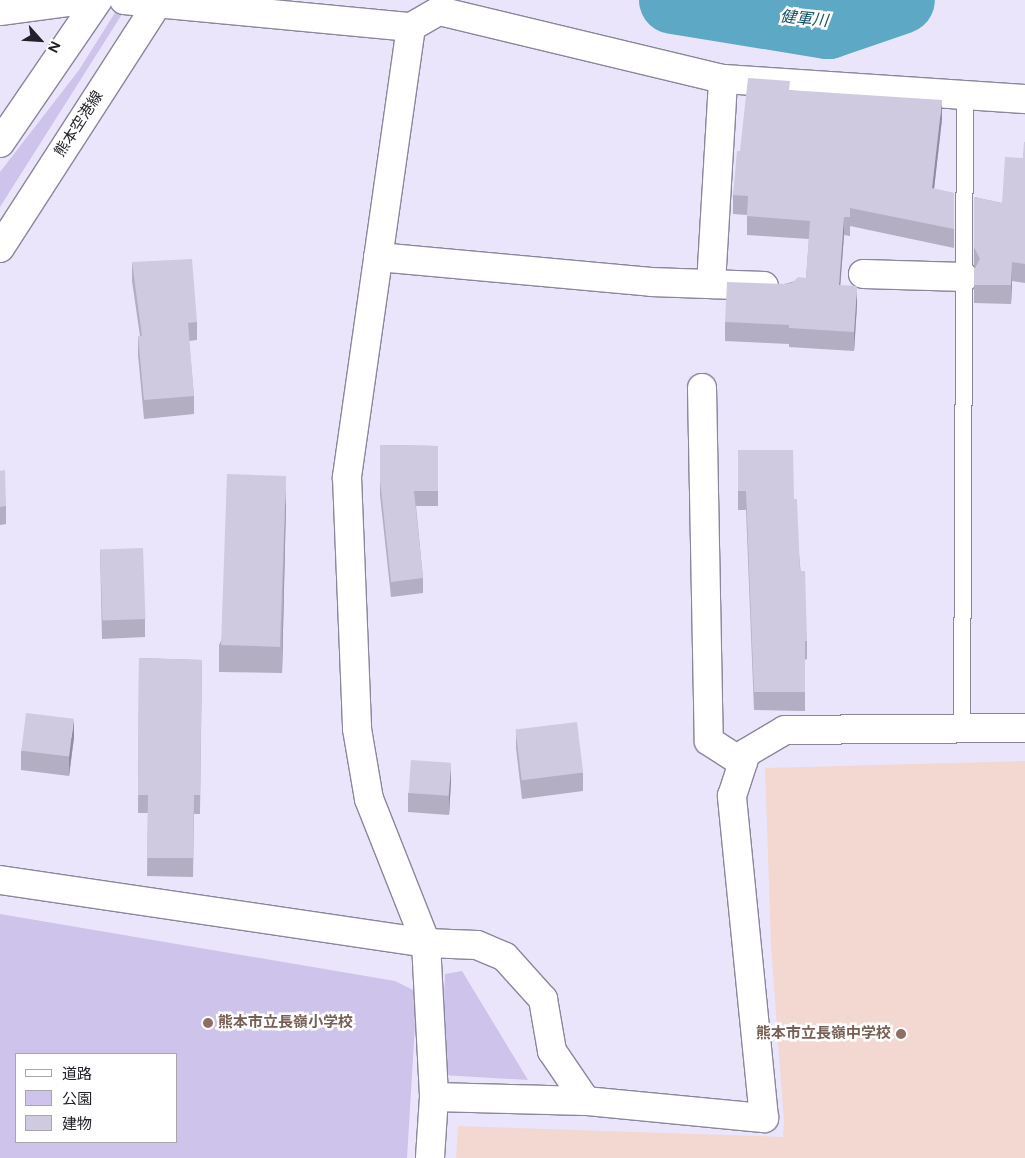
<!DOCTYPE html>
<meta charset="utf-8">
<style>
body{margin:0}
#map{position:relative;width:1025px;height:1158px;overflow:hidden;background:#eae5fb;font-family:Figtree,"Noto Sans JP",sans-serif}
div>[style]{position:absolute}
.education>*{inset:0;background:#f2d8d1}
.green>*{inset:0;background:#cdc3eb}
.river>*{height:68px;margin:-34px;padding:0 34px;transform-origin:34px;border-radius:34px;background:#5ca8c5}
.roads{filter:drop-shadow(1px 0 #8b869b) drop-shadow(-1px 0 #8b869b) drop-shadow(0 1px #8b869b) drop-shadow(0 -1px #8b869b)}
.lane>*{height:16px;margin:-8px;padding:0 8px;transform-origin:8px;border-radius:8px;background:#fff}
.street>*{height:28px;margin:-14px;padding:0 14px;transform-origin:14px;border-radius:14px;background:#fff}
.secondary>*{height:28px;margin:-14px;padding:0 14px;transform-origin:14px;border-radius:14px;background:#fff}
.wall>*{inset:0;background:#b3aec2}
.shaded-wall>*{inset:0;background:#928d9e}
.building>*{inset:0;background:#d0cae1;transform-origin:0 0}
.dots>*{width:14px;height:14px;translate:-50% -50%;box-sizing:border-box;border:2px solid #fff;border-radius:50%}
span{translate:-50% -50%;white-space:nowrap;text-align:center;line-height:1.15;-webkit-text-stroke:5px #fff;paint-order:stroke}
.street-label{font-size:15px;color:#232129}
.education-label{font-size:15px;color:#785e54;font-weight:700}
.left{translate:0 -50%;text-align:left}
.right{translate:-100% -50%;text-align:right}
.water-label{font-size:16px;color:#135367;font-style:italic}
.legend{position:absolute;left:15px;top:1053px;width:162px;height:90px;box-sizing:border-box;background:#fff;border:1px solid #a7a6a9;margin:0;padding:6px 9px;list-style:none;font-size:15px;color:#232129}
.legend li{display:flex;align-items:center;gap:10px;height:25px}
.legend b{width:25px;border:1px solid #a7a6a9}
.north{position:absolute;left:15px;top:15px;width:50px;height:50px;-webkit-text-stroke:4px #fff;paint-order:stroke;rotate:116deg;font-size:14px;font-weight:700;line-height:20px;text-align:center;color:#232129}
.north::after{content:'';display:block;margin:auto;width:18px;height:22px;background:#232129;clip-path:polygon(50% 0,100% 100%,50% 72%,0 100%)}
</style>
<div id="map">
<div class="education">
<i style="clip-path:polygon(1025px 761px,1025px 1158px,456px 1158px,458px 1126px,783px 1137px,784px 1122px,771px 945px,765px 768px)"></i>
</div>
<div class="green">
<i style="clip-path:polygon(123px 0,131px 0,0 207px,0 172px,79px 70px)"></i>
<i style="clip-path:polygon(evenodd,0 914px,395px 981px,417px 992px,407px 1158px,0 1158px,0 914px,16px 1054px,176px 1054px,176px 1142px,16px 1142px,16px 1054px)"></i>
<i style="clip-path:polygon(462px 971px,528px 1080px,441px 1075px,445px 974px)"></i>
</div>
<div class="river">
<i style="left:673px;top:0;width:157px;rotate:9.2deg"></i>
<i style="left:828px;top:25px;width:77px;rotate:-18.9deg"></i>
</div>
<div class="roads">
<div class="lane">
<i style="left:962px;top:728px;width:632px;rotate:-89.73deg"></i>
</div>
<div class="street">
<i style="left:124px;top:0;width:288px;rotate:5.4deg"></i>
<i style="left:411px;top:27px;width:32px;rotate:-30deg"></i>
<i style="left:439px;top:11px;width:292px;rotate:13.5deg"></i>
<i style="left:723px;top:79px;width:303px;rotate:3.8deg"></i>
<i style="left:0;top:11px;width:83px;rotate:-7.6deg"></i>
<i style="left:411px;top:27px;width:455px;rotate:98.1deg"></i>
<i style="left:347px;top:477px;width:252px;rotate:87.7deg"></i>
<i style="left:357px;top:729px;width:71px;rotate:80.3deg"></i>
<i style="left:369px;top:799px;width:155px;rotate:68.4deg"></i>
<i style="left:426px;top:943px;width:154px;rotate:87deg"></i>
<i style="left:434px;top:1097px;width:61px;rotate:93.8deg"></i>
<i style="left:378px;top:257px;width:274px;rotate:5.2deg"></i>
<i style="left:651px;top:282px;width:113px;rotate:2deg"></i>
<i style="left:863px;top:274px;width:101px;rotate:1.7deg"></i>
<i style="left:711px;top:284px;width:205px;rotate:-86.6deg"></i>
<i style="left:702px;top:388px;width:353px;rotate:88.9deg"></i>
<i style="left:709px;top:741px;width:40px;rotate:32.9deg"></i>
<i style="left:0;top:880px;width:431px;rotate:8.4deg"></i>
<i style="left:426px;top:943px;width:51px;rotate:2.2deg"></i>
<i style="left:477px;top:945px;width:30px;rotate:23deg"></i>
<i style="left:505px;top:957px;width:57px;rotate:47.9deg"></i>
<i style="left:543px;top:999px;width:53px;rotate:80.2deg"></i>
<i style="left:552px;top:1051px;width:60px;rotate:55.8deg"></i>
<i style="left:434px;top:1097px;width:152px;rotate:1.5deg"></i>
<i style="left:586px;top:1101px;width:179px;rotate:5.5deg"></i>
<i style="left:764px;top:1118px;width:324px;rotate:-95.7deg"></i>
<i style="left:732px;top:796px;width:45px;rotate:-72deg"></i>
<i style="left:746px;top:753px;width:45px;rotate:-30.5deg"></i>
<i style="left:785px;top:730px;width:240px;rotate:-0.5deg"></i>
</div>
<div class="secondary">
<i style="left:0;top:143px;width:173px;rotate:-55.6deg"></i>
<i style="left:0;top:248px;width:295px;rotate:-57.2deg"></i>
</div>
</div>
<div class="wall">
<i style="clip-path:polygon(790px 90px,942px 119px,934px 189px,954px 193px,954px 248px,850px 226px,850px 236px,844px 235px,840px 285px,857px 305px,854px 351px,789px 347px,789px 344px,725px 341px,725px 322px,784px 284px,806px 278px,809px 239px,747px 235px,747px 215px,733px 214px,733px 195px,740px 151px)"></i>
<i style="clip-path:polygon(1025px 142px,1025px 283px,1012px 281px,1011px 304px,974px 303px,974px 270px,975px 268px,974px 266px,974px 197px,1002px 203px,1023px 158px)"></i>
<i style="clip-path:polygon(132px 262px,197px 322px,197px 340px,189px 341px,194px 396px,194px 414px,144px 419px,138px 355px,138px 336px,140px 336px,132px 281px)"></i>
<i style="clip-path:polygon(380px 445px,438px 446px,438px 506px,416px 506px,423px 578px,423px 593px,391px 597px,380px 495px)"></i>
<i style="clip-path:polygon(738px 450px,794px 499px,807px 641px,807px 659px,805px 660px,805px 711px,754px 710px,746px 510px,738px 510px)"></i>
<i style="clip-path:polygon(0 471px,6px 506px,6px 524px,0 525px)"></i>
<i style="clip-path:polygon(286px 502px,282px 673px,219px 672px,219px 645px)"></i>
<i style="clip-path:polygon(100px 549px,145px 619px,145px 637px,102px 639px)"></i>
<i style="clip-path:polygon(139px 658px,202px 660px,200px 814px,194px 814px,193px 877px,147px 876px,148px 813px,138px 813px)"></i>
<i style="clip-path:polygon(516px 730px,583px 773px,583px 791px,522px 799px,516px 748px)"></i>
<i style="clip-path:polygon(74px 737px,69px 776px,21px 770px,21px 751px)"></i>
<i style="clip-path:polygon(451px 781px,449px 815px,408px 812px,408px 793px)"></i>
</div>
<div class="shaded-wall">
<i style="clip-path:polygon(942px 100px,942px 119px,932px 207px,932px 188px)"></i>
<i style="clip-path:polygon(844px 217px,844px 235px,839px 304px,839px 285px)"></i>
<i style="clip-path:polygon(1012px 262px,1012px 281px,1011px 304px,1011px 285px)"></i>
<i style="clip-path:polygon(857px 286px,857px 305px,854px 351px,854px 332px)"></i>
<i style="clip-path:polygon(286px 476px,286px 502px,282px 673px,282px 647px)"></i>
<i style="clip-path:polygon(74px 719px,74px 737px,69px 776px,69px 757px)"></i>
<i style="clip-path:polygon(451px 763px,451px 781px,449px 815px,449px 796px)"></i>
</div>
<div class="building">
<i style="clip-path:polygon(748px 78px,790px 81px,789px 90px,942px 100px,932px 188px,954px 193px,954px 229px,850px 208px,850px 217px,844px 217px,839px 285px,857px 286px,854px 332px,789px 328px,789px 325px,725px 322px,727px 282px,784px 284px,792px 283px,798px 277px,806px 278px,810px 221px,747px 216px,748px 196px,733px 195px,737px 151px,740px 151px)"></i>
<i style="clip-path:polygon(1024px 142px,1025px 142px,1025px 264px,1012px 262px,1011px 285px,974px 285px,974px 270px,980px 259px,974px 247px,974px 197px,1002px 203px,1005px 157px,1023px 158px)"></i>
<i style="clip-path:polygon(192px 259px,197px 322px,188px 323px,194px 396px,144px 400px,138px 336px,142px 336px,132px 262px)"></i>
<i style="clip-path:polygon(380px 445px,438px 446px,438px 491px,414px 491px,423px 578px,391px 582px,380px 480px)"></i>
<i style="clip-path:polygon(738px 450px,793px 450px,794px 499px,797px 499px,800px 571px,805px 571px,807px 641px,805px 641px,805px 692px,754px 692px,746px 491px,738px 491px)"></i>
<i style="clip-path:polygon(5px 470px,6px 506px,0 507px,0 471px)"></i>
<i style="left:227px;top:474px;width:59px;height:171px;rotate:2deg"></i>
<i style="left:143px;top:548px;width:71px;height:43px;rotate:88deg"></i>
<i style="clip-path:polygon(139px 658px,202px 660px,200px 795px,194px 795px,193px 858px,147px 858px,148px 795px,138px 795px)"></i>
<i style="left:26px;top:713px;width:48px;height:38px;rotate:7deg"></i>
<i style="left:577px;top:722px;width:51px;height:62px;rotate:83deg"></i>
<i style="left:411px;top:760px;width:40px;height:33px;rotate:4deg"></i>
</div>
<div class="dots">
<i style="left:208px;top:1023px;background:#8d6e63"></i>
<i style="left:901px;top:1034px;background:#8d6e63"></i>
</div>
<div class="street-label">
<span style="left:79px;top:124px;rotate:-57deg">熊本空港線</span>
</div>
<div class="education-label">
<span class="left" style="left:218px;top:1023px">熊本市立長嶺小学校</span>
<span class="right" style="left:891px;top:1034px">熊本市立長嶺中学校</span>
</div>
<div class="water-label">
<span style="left:804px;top:19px;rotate:6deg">健軍川</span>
</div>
<ul class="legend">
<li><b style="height:6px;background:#fff"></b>道路</li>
<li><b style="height:14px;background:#cdc3eb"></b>公園</li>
<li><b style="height:14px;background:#d0cae1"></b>建物</li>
</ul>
<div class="north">N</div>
</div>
